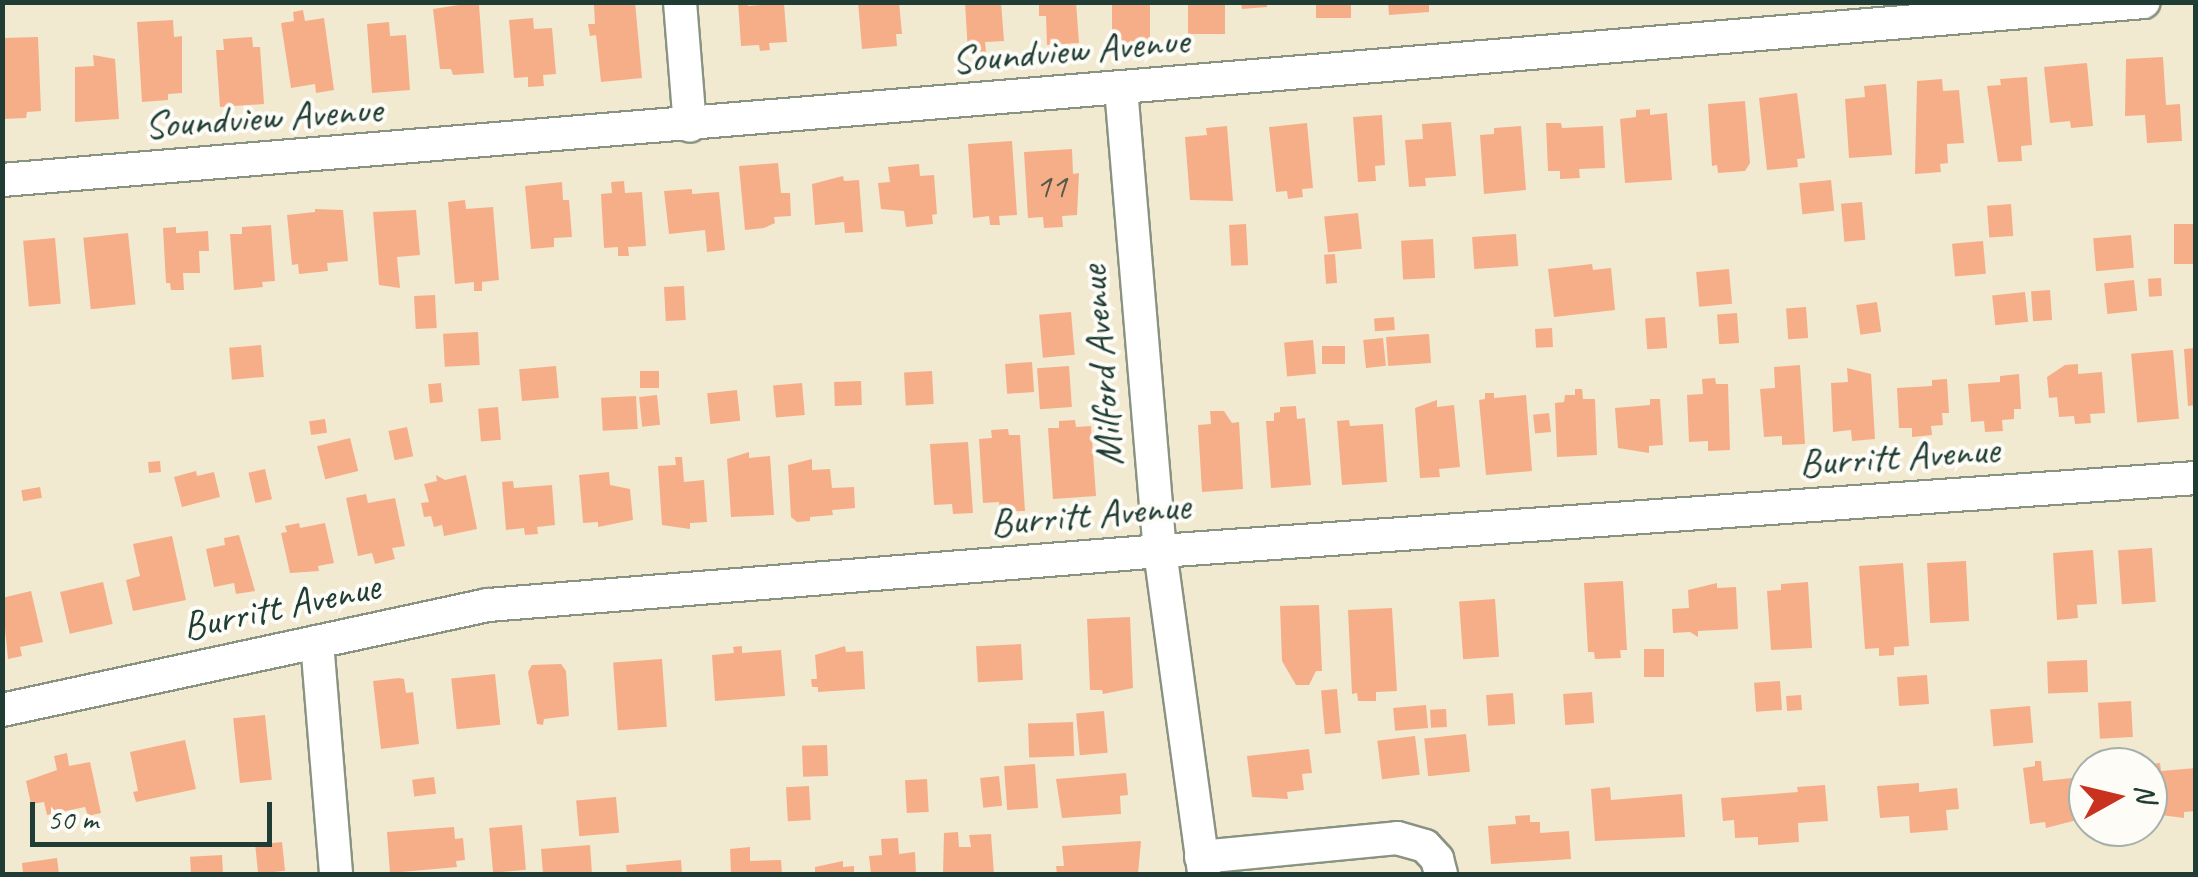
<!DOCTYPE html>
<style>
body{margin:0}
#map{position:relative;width:2198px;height:877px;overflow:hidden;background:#f2e9d1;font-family:Caveat,sans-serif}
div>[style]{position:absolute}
.building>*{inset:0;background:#f6ae89;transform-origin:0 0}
.roads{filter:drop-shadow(2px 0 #889382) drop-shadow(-2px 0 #889382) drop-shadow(0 2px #889382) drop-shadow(0 -2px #889382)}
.street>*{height:32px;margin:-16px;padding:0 16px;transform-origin:16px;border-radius:16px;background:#fff}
span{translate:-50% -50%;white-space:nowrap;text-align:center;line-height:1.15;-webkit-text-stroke:8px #fdfcf7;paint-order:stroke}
.number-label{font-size:35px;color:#555949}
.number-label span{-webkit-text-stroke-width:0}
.street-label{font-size:40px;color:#1f3d34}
.frame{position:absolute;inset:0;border:5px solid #1f3d34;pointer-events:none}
.north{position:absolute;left:2068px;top:747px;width:100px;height:100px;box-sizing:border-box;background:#fdfcf7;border:2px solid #a4b0a9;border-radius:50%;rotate:82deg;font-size:28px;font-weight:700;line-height:40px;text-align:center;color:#1f3d34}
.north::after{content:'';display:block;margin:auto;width:35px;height:45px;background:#c8321e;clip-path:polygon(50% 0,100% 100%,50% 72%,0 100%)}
.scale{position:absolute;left:30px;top:802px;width:242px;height:45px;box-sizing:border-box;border:5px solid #1f3d34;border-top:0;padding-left:12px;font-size:30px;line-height:35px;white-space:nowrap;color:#1f3d34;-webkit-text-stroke:8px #fdfcf7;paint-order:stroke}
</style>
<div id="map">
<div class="building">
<i style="clip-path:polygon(624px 2px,635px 2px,642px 78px,601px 82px,596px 35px,590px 36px,588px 24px,595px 24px,594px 5px)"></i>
<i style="clip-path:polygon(738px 2px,748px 2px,748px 6px,784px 3px,787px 42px,769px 43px,770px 50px,760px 51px,759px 45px,741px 46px)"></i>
<i style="clip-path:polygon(858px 2px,899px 2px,902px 34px,896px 34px,897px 46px,862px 49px)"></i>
<i style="clip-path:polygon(965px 2px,1001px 2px,1004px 41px,985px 42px,986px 52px,968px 53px)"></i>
<i style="clip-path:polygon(1039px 2px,1076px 2px,1079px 43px,1047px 45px,1046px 16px,1039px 16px)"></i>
<i style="left:1112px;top:2px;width:38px;height:43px"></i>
<i style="left:1188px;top:2px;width:37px;height:32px"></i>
<i style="clip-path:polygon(1241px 2px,1267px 2px,1267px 7px,1242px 9px)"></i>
<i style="left:1316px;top:2px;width:35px;height:16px"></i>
<i style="clip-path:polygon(1388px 2px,1429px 2px,1429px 12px,1389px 15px)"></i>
<i style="clip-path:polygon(472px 3px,479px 5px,484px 73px,453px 75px,451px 69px,440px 69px,433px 9px)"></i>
<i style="clip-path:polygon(303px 10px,305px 21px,324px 18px,334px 90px,316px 93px,315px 84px,291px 88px,281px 23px,294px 21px,293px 12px)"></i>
<i style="clip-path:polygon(533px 18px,534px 29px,552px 28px,556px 74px,543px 75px,544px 86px,528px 87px,528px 77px,514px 78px,509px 20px)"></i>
<i style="clip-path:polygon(173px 20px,174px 37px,182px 36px,182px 93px,168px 94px,168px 100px,142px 102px,137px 22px)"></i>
<i style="clip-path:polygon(389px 22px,390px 36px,406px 35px,410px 90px,372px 93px,367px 24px)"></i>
<i style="clip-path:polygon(38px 37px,41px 111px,27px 112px,26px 118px,2px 119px,2px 38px)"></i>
<i style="clip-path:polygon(252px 37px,253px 47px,260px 47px,264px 104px,220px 107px,216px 50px,224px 50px,223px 39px)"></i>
<i style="clip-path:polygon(93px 55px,115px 59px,119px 119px,75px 122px,75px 67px,94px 66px)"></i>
<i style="clip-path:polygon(2163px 57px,2166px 105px,2180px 104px,2182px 141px,2147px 143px,2145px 115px,2125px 116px,2126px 59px)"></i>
<i style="clip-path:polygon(2087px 63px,2093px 126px,2071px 128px,2070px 121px,2050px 123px,2044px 67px)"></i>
<i style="clip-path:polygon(2027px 77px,2032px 145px,2021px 146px,2022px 161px,1998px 162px,1987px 86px,2001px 85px,2000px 79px)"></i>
<i style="clip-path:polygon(1942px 79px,1943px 91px,1959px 90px,1964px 143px,1947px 144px,1948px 163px,1940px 164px,1941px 172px,1915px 174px,1917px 81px)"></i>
<i style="clip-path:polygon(1886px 84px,1892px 155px,1849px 158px,1845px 99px,1865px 97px,1864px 86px)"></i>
<i style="clip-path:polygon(1797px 93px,1805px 158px,1797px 159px,1798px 167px,1767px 170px,1759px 98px)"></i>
<i style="clip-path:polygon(1745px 101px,1750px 163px,1745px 171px,1718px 173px,1717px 165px,1712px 166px,1708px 104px)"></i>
<i style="clip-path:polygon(1650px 109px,1650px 115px,1667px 113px,1672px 180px,1625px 183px,1620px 119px,1636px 117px,1636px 110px)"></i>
<i style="clip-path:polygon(1382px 115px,1385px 165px,1375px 166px,1376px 181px,1358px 182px,1353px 117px)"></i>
<i style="clip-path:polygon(1451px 122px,1456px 176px,1425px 178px,1426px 186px,1409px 187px,1405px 140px,1423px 139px,1422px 124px)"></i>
<i style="clip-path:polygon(1307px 123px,1313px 188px,1302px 189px,1303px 197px,1288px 199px,1287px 191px,1276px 192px,1269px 127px)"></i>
<i style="clip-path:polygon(1546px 123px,1561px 123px,1562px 128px,1603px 126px,1605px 168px,1579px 169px,1580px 178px,1560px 179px,1560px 171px,1548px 171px)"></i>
<i style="clip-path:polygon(1227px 126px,1233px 201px,1190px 200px,1185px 137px,1207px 135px,1206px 128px)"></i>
<i style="clip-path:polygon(1521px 126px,1526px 190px,1484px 194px,1480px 135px,1494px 134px,1494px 128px)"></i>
<i style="clip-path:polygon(1012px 141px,1017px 215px,999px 216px,1000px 225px,990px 225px,989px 216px,973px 218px,968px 144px)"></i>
<i style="clip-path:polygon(1072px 149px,1073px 174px,1079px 173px,1077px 215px,1062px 216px,1063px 227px,1044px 228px,1043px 217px,1028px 218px,1024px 152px)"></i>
<i style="clip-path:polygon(778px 163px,781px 193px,790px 193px,791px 216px,774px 217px,775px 223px,764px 228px,745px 230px,739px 166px)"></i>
<i style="clip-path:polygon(919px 164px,920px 176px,934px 175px,937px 214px,932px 215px,933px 224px,906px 227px,904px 211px,881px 209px,878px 183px,890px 182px,888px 167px)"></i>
<i style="clip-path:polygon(843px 176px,844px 181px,859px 180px,863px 232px,845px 233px,844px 222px,815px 225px,812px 184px)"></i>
<i style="left:1831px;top:180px;width:31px;height:32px;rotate:84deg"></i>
<i style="clip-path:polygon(624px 181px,625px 193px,642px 192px,646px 246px,628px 247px,629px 256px,618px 256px,618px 247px,604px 248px,601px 194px,612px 193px,611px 182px)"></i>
<i style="clip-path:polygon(562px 182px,563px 200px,569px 200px,572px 237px,554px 238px,554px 247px,531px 249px,525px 186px)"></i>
<i style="clip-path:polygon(692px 189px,692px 194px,719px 192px,725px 250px,707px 252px,705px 230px,669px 234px,664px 191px)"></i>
<i style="clip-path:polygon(465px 200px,466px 209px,493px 207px,499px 280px,482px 282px,482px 291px,474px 291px,474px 282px,455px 284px,448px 202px)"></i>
<i style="left:1862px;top:202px;width:38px;height:21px;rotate:85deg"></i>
<i style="left:2011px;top:204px;width:32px;height:24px;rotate:86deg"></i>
<i style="clip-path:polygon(315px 209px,343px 210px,348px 261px,327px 263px,328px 271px,299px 274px,298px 264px,292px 265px,287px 215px,315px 212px)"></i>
<i style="clip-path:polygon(416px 210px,420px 255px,397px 257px,400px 288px,379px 285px,373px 212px)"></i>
<i style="left:1358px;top:213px;width:36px;height:34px;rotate:84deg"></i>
<i style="left:1246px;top:224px;width:41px;height:17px;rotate:87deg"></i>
<i style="left:2196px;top:224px;width:40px;height:22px;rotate:90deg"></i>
<i style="clip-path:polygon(271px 225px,275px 281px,262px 282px,263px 287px,234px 290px,230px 234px,242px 234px,242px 227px)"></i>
<i style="clip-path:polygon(176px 227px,176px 233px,208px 231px,209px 251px,199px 251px,200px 273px,183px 273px,184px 290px,171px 290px,170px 283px,166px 283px,163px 228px)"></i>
<i style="left:128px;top:233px;width:72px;height:45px;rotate:84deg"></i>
<i style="left:1516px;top:234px;width:32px;height:44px;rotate:86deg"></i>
<i style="left:2131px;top:235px;width:33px;height:38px;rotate:85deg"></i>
<i style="left:55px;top:238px;width:66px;height:32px;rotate:85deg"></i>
<i style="left:1433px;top:239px;width:39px;height:32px;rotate:87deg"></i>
<i style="left:1983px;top:241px;width:33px;height:31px;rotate:85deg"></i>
<i style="left:1335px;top:254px;width:29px;height:11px;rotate:86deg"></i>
<i style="clip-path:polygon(1592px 264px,1593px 270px,1611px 268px,1615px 310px,1554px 317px,1548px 269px)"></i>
<i style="left:1729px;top:269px;width:35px;height:33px;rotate:85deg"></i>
<i style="left:2161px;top:278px;width:18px;height:13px;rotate:87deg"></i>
<i style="left:2134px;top:280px;width:31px;height:30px;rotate:84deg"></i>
<i style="left:684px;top:286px;width:34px;height:20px;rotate:87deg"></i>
<i style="left:2050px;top:290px;width:30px;height:19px;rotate:86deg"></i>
<i style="left:2025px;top:292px;width:30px;height:33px;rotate:84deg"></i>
<i style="left:435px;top:295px;width:33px;height:21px;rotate:87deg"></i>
<i style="left:1877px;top:302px;width:30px;height:21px;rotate:82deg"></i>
<i style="left:1806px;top:307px;width:31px;height:20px;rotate:86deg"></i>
<i style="left:1071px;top:312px;width:43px;height:32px;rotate:85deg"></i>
<i style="left:1737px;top:313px;width:30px;height:20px;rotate:86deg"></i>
<i style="left:1394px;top:317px;width:13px;height:20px;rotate:86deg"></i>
<i style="left:1665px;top:317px;width:31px;height:20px;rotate:86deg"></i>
<i style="left:1552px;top:328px;width:19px;height:17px;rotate:87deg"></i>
<i style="left:478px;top:332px;width:33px;height:35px;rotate:87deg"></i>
<i style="left:1429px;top:334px;width:29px;height:43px;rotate:86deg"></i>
<i style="left:1383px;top:338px;width:28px;height:20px;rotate:84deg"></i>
<i style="left:1313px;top:340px;width:34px;height:29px;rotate:85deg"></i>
<i style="left:261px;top:345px;width:32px;height:32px;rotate:85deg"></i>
<i style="left:1345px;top:346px;width:18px;height:23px;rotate:90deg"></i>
<i style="clip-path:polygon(2196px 348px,2196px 405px,2188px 406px,2184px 349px)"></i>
<i style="left:2173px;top:350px;width:69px;height:42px;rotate:85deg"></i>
<i style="left:1032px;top:362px;width:30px;height:27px;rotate:86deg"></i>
<i style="clip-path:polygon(2078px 364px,2078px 374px,2102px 372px,2105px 413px,2090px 414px,2091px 423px,2075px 424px,2074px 416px,2059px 417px,2057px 397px,2049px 398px,2047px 377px,2065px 365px)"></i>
<i style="clip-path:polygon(1800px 365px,1805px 444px,1782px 445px,1782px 436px,1764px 437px,1760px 389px,1775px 388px,1774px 367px)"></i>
<i style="left:556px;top:366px;width:32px;height:37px;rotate:85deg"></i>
<i style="left:1069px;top:366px;width:41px;height:32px;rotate:86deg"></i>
<i style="clip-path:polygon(1847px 368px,1871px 374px,1875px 439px,1852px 441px,1851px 430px,1833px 432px,1831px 383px,1848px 382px)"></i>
<i style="left:659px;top:371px;width:17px;height:19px;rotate:90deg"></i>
<i style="left:932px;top:371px;width:33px;height:28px;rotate:87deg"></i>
<i style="clip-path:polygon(2019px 374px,2021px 409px,2014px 409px,2014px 419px,2002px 420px,2003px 431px,1985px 432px,1984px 421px,1971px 422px,1968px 384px,2000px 382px,2000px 376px)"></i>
<i style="clip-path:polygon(1715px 378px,1716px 384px,1728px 384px,1730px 450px,1708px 451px,1708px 441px,1689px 442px,1687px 395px,1703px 394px,1702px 379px)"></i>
<i style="clip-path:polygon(1947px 379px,1949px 413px,1942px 413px,1943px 425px,1931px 426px,1932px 435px,1912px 437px,1912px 428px,1899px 428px,1897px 388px,1932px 386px,1932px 380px)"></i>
<i style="left:861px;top:381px;width:24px;height:27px;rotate:88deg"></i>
<i style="left:441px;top:383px;width:19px;height:13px;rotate:84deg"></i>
<i style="left:802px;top:383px;width:32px;height:29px;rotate:85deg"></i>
<i style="clip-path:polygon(1575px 389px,1582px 389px,1583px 399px,1595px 399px,1597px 455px,1557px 457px,1555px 403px,1564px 402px,1565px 395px,1575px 395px)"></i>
<i style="left:737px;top:390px;width:31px;height:30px;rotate:84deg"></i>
<i style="clip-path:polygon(1485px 393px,1494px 393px,1494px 398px,1526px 395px,1532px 471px,1486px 475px,1479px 400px,1485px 399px)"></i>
<i style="left:657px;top:395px;width:30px;height:18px;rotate:84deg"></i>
<i style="left:636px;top:396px;width:33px;height:35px;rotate:87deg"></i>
<i style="clip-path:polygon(1650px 399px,1660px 399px,1663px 445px,1649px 446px,1649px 453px,1618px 448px,1615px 408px,1650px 405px)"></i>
<i style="clip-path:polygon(1437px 400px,1437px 407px,1454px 405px,1460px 467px,1439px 469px,1440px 477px,1420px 478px,1415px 408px)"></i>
<i style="clip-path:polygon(1296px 406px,1297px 419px,1305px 418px,1311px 485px,1271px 488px,1266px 421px,1274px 421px,1274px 413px,1280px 412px,1280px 407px)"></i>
<i style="left:498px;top:407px;width:33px;height:20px;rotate:85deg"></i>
<i style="clip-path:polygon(1210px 411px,1224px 411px,1232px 423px,1239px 422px,1243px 489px,1202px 492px,1198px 425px,1211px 424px)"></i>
<i style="left:1549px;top:413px;width:19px;height:16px;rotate:84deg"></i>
<i style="left:325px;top:419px;width:14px;height:16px;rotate:82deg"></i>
<i style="clip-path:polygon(1075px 420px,1076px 427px,1091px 426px,1096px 496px,1053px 499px,1048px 428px,1059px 428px,1059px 421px)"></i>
<i style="clip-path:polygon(1349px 420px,1350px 426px,1383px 424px,1387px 482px,1342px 485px,1337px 421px)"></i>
<i style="left:407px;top:427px;width:30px;height:19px;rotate:78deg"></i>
<i style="clip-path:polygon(1008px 429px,1009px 435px,1020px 435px,1025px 511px,1000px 512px,999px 502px,983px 503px,979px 439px,992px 438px,991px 430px)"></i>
<i style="left:350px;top:438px;width:34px;height:34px;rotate:76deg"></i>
<i style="clip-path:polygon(968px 442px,973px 513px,953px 514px,952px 504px,934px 505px,930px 444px)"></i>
<i style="clip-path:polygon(749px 452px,749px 458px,770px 456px,774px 515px,731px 517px,727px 459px)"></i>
<i style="clip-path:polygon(675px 457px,682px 457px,684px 482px,704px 480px,707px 522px,690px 523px,690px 529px,662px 525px,658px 466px,676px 465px)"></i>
<i style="clip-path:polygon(812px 459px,812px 470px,830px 469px,832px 488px,854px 487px,855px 508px,832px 510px,833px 515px,810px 517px,810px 521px,797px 522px,791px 517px,788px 465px)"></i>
<i style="left:160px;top:461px;width:11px;height:12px;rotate:85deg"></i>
<i style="left:265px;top:469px;width:31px;height:17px;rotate:77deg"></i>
<i style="clip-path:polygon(196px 471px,197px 476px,214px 472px,220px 497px,182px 507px,174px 477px)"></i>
<i style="clip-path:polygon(609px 472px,610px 485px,630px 489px,633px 520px,598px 527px,598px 522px,583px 523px,579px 475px)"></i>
<i style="clip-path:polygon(436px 475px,445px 480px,466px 475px,477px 529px,444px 536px,442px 525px,434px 527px,431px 516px,424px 517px,421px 503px,429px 502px,424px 484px,437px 481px)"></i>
<i style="clip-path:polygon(513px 481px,514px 488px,552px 485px,555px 525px,537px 527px,538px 534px,525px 535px,524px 528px,506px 530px,502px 482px)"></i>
<i style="left:40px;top:487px;width:11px;height:19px;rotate:80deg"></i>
<i style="clip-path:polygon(366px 494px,368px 503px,395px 498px,405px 546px,392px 548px,395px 559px,375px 564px,372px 553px,358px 556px,346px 498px)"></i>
<i style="clip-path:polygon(299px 523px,300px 528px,325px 523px,334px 563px,318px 566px,319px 571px,290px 573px,281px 533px,287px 532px,285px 526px)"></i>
<i style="clip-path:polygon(239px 535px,255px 591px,236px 594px,234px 583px,214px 587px,206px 549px,225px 545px,224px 538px)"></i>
<i style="clip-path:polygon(172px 536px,186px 600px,133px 611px,126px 580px,140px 576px,133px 544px)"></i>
<i style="left:2152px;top:548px;width:54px;height:34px;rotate:86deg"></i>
<i style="clip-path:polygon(2093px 550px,2097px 604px,2077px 605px,2078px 618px,2057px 620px,2053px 553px)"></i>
<i style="left:1966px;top:561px;width:60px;height:39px;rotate:87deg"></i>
<i style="clip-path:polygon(1903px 563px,1909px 646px,1894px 647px,1894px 655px,1879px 656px,1879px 648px,1865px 649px,1859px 566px)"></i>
<i style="clip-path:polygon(1623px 581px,1627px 650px,1620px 650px,1621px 658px,1595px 659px,1594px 652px,1588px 652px,1584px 583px)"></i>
<i style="left:103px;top:582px;width:43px;height:44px;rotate:77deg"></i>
<i style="clip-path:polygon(1808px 582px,1812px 648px,1771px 650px,1767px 591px,1781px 590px,1781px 584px)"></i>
<i style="clip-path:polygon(1717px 583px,1717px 588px,1736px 587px,1738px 629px,1698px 631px,1698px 637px,1690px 632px,1673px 633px,1672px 609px,1689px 608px,1688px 590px)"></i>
<i style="clip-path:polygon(31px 591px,43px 642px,20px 647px,22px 656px,8px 659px,2px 598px)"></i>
<i style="left:1495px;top:599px;width:58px;height:36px;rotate:86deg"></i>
<i style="clip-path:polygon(1319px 605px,1322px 671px,1316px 671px,1309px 685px,1296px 685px,1282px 661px,1280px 606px)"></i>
<i style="clip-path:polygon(1392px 608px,1397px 691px,1376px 692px,1376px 701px,1358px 701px,1357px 693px,1352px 694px,1348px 610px)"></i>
<i style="clip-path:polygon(1130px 617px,1133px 688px,1103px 694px,1102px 690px,1090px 690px,1087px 619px)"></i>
<i style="left:1021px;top:644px;width:36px;height:45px;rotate:87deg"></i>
<i style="clip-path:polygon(742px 646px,742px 653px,781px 650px,785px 696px,715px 701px,712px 655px,734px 653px,733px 647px)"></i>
<i style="clip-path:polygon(845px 646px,846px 652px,863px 651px,865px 689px,818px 692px,818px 687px,812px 687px,811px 679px,817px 679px,815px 655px)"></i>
<i style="left:1644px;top:649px;width:20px;height:28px"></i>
<i style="left:662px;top:659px;width:68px;height:49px;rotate:86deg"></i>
<i style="left:2087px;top:660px;width:32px;height:40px;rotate:88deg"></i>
<i style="clip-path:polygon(561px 664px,566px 671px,569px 716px,544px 719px,543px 725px,537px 724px,528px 672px,532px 665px)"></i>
<i style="left:495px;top:674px;width:51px;height:44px;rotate:84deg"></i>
<i style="left:1927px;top:675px;width:29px;height:30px;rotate:86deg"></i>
<i style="clip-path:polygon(399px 678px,404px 679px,406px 693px,413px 692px,419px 744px,381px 749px,373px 681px)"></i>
<i style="left:1780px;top:681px;width:29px;height:26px;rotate:86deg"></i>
<i style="left:1337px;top:689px;width:44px;height:16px;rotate:85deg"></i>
<i style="left:1592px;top:692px;width:31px;height:29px;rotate:86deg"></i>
<i style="left:1513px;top:693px;width:31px;height:27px;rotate:86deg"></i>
<i style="left:1801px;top:695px;width:15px;height:15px;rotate:86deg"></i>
<i style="left:2131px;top:701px;width:36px;height:33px;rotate:87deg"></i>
<i style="left:1426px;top:705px;width:23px;height:33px;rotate:85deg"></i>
<i style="left:2030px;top:706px;width:37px;height:40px;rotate:85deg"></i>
<i style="left:1446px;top:709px;width:18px;height:16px;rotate:87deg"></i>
<i style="left:1104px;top:711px;width:42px;height:28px;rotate:85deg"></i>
<i style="left:265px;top:715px;width:65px;height:32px;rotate:84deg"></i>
<i style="left:1073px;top:722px;width:34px;height:45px;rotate:88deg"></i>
<i style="left:1466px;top:734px;width:38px;height:42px;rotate:84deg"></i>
<i style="left:1415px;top:736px;width:39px;height:38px;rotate:83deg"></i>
<i style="clip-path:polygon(185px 740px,196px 789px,136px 802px,133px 792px,138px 791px,130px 752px)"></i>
<i style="left:827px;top:745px;width:31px;height:25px;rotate:88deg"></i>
<i style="clip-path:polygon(1309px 749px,1312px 773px,1302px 774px,1304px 790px,1287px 792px,1288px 799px,1252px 797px,1247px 756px)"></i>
<i style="clip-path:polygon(67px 753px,69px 766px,90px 762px,101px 813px,88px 816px,85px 807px,47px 815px,44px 802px,31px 804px,26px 781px,57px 770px,54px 756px)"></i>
<i style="clip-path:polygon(2035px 761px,2041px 761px,2043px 781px,2072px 778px,2077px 820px,2046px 828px,2045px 822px,2030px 824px,2023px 768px,2035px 766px)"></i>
<i style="clip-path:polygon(2160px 763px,2161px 771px,2196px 768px,2196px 811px,2184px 812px,2184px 818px,2153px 814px,2150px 764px)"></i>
<i style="left:1035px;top:764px;width:44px;height:31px;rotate:86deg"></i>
<i style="clip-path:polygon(1126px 773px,1128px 795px,1120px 796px,1121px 814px,1062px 818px,1056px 779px)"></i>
<i style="left:999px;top:776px;width:30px;height:19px;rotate:84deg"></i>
<i style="left:434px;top:777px;width:17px;height:22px;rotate:83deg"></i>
<i style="left:927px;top:779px;width:33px;height:22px;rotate:87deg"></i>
<i style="clip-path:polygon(1919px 783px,1919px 792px,1957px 788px,1959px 809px,1946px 810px,1948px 830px,1910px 833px,1909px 816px,1880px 818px,1877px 786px)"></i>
<i style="clip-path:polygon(1825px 785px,1828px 821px,1798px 823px,1799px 842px,1758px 845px,1758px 837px,1735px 838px,1734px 820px,1723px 821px,1721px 798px,1798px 792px,1797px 787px)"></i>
<i style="left:809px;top:786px;width:34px;height:23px;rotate:87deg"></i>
<i style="clip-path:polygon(1610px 787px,1611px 800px,1682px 794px,1685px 837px,1595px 841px,1591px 789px)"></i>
<i style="left:616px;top:797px;width:36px;height:40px;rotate:85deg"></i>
<i style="clip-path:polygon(1530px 815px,1530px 822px,1540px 822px,1540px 833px,1569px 831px,1571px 859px,1491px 864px,1488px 826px,1516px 824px,1515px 816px)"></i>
<i style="left:522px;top:825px;width:45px;height:33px;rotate:85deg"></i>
<i style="clip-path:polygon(454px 827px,455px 839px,463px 838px,465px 860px,456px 861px,457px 867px,390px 873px,387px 832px)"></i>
<i style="clip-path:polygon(958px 832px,959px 847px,971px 847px,969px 835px,991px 834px,994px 874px,943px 874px,944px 833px)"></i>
<i style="clip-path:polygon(898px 838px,899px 854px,915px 852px,916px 874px,871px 874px,869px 856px,882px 855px,881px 839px)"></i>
<i style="clip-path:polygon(1141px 841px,1138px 874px,1057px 874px,1056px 866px,1064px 866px,1062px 846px)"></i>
<i style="left:282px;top:842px;width:29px;height:27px;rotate:84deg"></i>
<i style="clip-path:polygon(590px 845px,592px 874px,543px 874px,541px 849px)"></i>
<i style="clip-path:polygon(750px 847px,750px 861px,781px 860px,782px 874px,731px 874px,730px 849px)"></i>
<i style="left:222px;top:855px;width:19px;height:32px;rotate:87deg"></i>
<i style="clip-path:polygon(57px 858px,59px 874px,23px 874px,22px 863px)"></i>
<i style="clip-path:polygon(681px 860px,682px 874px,627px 874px,626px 865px)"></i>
<i style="clip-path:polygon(843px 861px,843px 867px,854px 866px,854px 874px,815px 874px,815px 867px)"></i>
</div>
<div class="roads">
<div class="street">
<i style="left:680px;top:2px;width:124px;rotate:85.4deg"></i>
<i style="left:1121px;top:88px;width:465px;rotate:85.2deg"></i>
<i style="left:1160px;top:551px;width:326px;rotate:82.2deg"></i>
<i style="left:2px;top:180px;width:2149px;rotate:-4.75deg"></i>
<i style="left:317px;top:642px;width:233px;rotate:85.3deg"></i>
<i style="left:2px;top:710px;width:497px;rotate:-12.2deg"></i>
<i style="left:488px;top:605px;width:674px;rotate:-4.59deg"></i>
<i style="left:1160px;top:551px;width:1039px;rotate:-4.03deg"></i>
<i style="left:1201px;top:857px;width:197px;rotate:-5.5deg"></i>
<i style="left:1397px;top:838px;width:29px;rotate:16deg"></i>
<i style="left:1425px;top:846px;width:18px;rotate:47deg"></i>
<i style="left:1437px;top:859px;width:16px;rotate:75deg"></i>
</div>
</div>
<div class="number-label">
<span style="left:1051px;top:186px">11</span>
</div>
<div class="street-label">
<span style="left:1070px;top:50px;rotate:-5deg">Soundview Avenue</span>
<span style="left:263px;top:117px;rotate:-4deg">Soundview Avenue</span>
<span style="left:1101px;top:366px;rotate:-95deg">Milford Avenue</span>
<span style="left:1899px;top:456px;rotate:-4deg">Burritt Avenue</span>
<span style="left:1090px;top:514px;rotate:-5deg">Burritt Avenue</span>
<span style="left:281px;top:606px;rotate:-12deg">Burritt Avenue</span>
</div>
<div class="frame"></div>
<div class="north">N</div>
<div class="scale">50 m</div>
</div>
